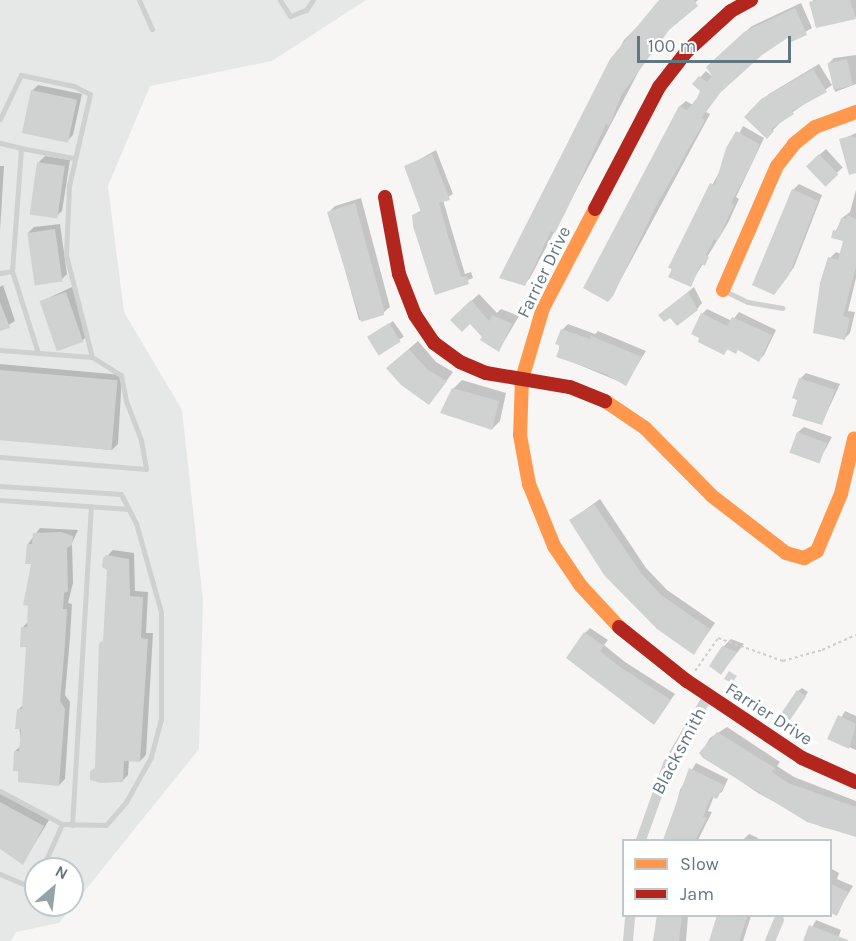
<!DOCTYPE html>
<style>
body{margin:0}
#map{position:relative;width:856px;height:941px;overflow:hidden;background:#f7f6f5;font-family:Karla,sans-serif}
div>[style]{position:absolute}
.built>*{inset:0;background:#e6e8e8}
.shadow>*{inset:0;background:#0003;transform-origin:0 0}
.building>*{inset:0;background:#d0d2d2;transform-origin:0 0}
.path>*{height:1.5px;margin-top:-0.75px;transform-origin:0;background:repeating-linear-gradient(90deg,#cccecf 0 3px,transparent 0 6px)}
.lane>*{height:5px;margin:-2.5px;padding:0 2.5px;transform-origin:2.5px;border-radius:2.5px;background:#cfd0d0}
.street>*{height:10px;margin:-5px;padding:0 5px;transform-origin:5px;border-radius:5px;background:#cfd0d0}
.slow>*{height:14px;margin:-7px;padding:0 7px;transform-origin:7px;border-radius:7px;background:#ff974d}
.jam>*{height:14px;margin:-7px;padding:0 7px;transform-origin:7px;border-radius:7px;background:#b3261e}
span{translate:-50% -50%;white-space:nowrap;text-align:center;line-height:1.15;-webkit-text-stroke:6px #fff;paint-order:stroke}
.street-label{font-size:18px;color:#607782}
.legend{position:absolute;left:622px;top:839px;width:210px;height:78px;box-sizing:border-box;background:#fff;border:2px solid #bfc9cd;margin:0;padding:8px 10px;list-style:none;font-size:18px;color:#607782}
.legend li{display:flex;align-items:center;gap:12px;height:30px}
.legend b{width:30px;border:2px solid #bfc9cd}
.north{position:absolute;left:24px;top:857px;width:60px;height:60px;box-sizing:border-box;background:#fff;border:2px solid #bfc9cd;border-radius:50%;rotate:28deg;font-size:16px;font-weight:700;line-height:24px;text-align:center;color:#607782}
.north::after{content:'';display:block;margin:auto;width:21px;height:27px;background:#95a3aa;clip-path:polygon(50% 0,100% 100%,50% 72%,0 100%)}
.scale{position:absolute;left:637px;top:36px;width:154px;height:27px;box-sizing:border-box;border:3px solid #607782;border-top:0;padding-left:8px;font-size:18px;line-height:21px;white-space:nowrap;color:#607782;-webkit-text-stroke:4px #fff;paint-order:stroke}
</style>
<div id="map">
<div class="built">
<i style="clip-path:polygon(evenodd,0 0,366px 0,272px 61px,150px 86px,108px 186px,124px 312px,182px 410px,203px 600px,199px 749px,59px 923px,16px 932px,11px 941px,0 941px,0 0,36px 869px,72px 869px,72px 905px,36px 905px,36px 869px)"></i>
</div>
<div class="shadow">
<i style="clip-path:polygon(664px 0,698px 0,674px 23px,641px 67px,530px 278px,524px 284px,501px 277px,624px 40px)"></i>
<i style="clip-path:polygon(813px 0,856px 0,856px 17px,817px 27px)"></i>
<i style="clip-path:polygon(801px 3px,812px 28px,792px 40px,789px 35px,761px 53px,724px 87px,706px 112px,710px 114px,613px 294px,585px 288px,680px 106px,686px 101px,693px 105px,702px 91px,694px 84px,706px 71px,713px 77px,713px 61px,752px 26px)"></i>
<i style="clip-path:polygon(856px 55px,856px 84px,835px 92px,828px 64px,834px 58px)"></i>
<i style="clip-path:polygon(819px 64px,832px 85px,777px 123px,779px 124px,767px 136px,747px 117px,769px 94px)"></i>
<i style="clip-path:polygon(38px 85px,82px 94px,73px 135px,67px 141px,32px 91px)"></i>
<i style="clip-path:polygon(743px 126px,764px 138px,736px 197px,739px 199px,728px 223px,690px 285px,670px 276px,674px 259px)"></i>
<i style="clip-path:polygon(856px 133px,856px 171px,841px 140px)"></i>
<i style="left:826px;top:149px;width:25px;height:25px;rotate:48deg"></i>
<i style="clip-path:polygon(436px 150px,453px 194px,443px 200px,452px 231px,465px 274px,471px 272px,473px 278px,434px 292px,413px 215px,422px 210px,406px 167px)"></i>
<i style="clip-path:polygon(45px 156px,70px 160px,62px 211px,56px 216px,39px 162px)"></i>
<i style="clip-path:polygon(0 166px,4px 166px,0 231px)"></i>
<i style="clip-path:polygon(799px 184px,822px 195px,794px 267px,779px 288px,793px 190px)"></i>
<i style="clip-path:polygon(856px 190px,856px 278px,848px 311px,855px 312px,850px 333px,844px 339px,830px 258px,836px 252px,841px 254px,845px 240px,833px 237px,842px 218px,850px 212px)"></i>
<i style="clip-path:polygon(361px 198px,390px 307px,383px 313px,359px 320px,329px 212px,335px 206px)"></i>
<i style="clip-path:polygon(60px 224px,67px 274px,61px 280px,28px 233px,34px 227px)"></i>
<i style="clip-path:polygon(3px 285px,15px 321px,0 330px,0 287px)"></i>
<i style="clip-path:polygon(72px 287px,88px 335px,82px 341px,42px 301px)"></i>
<i style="clip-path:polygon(694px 287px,702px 303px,697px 309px,660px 315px)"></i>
<i style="clip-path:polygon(479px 294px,497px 313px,501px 309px,519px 316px,499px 350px,459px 312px)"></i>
<i style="clip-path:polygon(707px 309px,732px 321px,739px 312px,776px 330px,764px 355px,759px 360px,738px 349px,729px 348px,724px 353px,702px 314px)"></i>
<i style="left:393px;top:321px;width:19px;height:29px;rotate:55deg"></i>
<i style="clip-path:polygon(568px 324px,595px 334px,598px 331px,646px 351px,625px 384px,558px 356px,562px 330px)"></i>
<i style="clip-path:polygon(418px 341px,436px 362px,453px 372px,437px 394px,396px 360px)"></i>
<i style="clip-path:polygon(0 364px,122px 375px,118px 444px,112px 450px,0 439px)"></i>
<i style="clip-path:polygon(806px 373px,840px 384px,822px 423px,799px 399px,800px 379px)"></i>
<i style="clip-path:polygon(462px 380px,506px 393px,500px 421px,492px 429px,453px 389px)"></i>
<i style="clip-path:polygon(804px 427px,832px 437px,818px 463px,798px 432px)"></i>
<i style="clip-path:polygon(600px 499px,646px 568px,667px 590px,715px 623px,694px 653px,571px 520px)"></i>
<i style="clip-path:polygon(40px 528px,78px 530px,72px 543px,73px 583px,68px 603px,72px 604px,70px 638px,65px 695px,70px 702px,65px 779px,59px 785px,20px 769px,15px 751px,21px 746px,18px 710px,24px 704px,27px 646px,23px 627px,29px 621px,33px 563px,28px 544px)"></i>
<i style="clip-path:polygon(113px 550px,134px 553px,135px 591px,148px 592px,146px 633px,153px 633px,146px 755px,140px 761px,129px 760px,128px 775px,122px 781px,96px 767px,109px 570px,104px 559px)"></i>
<i style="clip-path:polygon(590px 628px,608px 640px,604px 645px,625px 662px,675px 694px,654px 723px,585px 633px)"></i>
<i style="clip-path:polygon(731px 639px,744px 644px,721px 673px,723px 647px)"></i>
<i style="clip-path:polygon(802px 688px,808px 692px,793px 715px,798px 691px)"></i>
<i style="clip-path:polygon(845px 711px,856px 716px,856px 750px,829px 738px)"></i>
<i style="clip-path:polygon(727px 727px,780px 762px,777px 766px,794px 777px,856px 801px,856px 835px,822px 827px,758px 793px,704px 756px,701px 753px,710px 738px)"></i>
<i style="clip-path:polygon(696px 763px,728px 779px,722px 792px,714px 796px,708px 811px,712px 812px,698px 840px,667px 840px,680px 790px)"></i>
<i style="clip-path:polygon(0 793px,49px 820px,23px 863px,0 848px)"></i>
<i style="clip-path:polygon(749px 834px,758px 838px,757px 840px,743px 840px)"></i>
<i style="clip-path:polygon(830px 868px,839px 873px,837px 879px,853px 886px,836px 914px,830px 911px)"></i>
<i style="clip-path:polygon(659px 916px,688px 916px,686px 941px,655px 941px)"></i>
<i style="clip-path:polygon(720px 916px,751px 916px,743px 941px,713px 941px)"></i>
<i style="clip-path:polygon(816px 920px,841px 930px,837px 941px,805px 941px)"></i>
</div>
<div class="building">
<i style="clip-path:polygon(659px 0,694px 0,698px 6px,669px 30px,622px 94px,609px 126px,606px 124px,571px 201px,555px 233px,551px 231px,525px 286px,499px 278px,610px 59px)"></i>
<i style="clip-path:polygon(816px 0,850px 0,856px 19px,816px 28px,809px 2px)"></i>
<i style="clip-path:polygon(795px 8px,807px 35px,791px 42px,789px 37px,762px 55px,720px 93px,701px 118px,705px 120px,654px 210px,613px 296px,608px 302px,583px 288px,679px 106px,687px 110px,697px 98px,700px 91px,692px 84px,699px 76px,707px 82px,712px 76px,706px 67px,744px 32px)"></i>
<i style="left:847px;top:59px;width:27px;height:20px;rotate:77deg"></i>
<i style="clip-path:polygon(813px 69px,827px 92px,792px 111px,794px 114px,771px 129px,774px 131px,767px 139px,744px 117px,761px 99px)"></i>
<i style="left:31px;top:90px;width:47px;height:44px;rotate:12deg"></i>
<i style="clip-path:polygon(736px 131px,759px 144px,756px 155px,731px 203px,734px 205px,717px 241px,714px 239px,706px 255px,709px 257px,705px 266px,701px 264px,691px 287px,668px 277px,672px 269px,668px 268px,710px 183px,715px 185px,726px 148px)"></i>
<i style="clip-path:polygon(850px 136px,856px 138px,856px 173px,849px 175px,839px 139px)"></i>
<i style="clip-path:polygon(432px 154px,450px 200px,439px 203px,448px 236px,461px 277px,467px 276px,469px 284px,435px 295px,413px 226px,412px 215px,421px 212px,404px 166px)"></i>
<i style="left:819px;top:154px;width:28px;height:18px;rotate:46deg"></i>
<i style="left:37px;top:162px;width:28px;height:53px;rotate:8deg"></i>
<i style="clip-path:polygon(792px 189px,818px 201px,789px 275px,774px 295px,752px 285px)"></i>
<i style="clip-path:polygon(355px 203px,384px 310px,384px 315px,361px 322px,327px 212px)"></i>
<i style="clip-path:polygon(847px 215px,856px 219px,856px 267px,843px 316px,850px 318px,845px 340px,813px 333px,820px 283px,828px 257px,838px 260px,843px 241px,831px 238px,833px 230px,837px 231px,841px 218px,846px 219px)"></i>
<i style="left:55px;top:229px;width:53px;height:28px;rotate:82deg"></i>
<i style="left:66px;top:292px;width:53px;height:28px;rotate:71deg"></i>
<i style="clip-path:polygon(688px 292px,698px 310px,677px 326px,670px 318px,664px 322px,658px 315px)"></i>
<i style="clip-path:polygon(471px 300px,489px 321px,492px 315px,512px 324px,499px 352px,480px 340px,482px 337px,470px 324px,462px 332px,450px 320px)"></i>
<i style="clip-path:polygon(0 302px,10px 328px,0 331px)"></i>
<i style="clip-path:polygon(701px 313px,727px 326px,732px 317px,772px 335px,759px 362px,738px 350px,736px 354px,727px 349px,724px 355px,698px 342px,699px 338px,691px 334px)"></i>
<i style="left:389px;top:323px;width:22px;height:26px;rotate:58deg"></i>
<i style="clip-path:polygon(561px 329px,590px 339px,591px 336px,642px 357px,626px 386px,606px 374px,556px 357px,560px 346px,555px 344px)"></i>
<i style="clip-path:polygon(409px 349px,428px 370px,447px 381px,429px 405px,401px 385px,386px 368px)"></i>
<i style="left:0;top:370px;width:118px;height:70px;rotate:5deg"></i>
<i style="clip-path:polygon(799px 378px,835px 390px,822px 425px,792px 416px,797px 400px,792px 398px)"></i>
<i style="clip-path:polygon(452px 388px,499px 401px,492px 430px,440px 413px)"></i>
<i style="left:797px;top:432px;width:32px;height:22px;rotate:20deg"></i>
<i style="clip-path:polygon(594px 504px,641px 573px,661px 595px,710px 629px,694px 655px,657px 629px,604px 575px,569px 520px)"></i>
<i style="clip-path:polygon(61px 532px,73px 536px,72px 545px,67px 548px,68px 591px,64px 593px,63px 609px,67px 609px,65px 644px,60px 701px,65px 709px,59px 786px,18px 782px,18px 771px,13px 771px,14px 751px,19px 751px,21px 729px,15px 729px,17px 709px,22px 709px,26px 647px,20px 647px,21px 627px,27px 627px,28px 606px,23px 605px,31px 564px,25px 564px,27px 544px,32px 544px,33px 533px)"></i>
<i style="clip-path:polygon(106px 555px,129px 559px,130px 596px,143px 597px,141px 638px,148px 639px,140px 762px,124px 761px,123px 782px,101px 783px,90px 780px,90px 771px,95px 768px,99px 643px,103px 641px,107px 570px,102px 567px,103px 558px)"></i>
<i style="clip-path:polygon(584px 632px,604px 646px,600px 651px,620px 667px,671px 700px,654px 725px,566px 658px)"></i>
<i style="clip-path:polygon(722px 646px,737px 652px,721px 675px,709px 666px)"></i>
<i style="clip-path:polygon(729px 671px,737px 676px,732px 683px,724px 679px)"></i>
<i style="left:797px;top:690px;width:11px;height:30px;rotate:34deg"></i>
<i style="clip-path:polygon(838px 715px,856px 724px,849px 749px,827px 739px)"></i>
<i style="clip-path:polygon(717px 732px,775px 768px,772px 772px,788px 783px,856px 807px,856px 837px,807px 822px,703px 758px,699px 753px)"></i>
<i style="clip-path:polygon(689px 768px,724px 785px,717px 799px,711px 797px,703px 817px,707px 818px,695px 840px,663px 840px)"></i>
<i style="clip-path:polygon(0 802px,44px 826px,23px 865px,0 849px)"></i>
<i style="clip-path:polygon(831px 884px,848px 892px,837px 916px,831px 913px)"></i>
<i style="clip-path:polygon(657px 915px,682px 915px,679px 941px,653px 941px)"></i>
<i style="clip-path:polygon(717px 915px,748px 915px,739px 941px,709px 941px)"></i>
<i style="clip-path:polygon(809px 925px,848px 940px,848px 941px,803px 941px)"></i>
</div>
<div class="path">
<i style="left:695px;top:671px;width:40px;rotate:-55.1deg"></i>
<i style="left:718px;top:638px;width:69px;rotate:19.5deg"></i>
<i style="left:783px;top:661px;width:41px;rotate:-15.8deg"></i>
<i style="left:822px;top:650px;width:37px;rotate:-24deg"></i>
</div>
<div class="lane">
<i style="left:139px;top:0;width:32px;rotate:66deg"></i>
<i style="left:280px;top:0;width:19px;rotate:58deg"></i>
<i style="left:290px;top:16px;width:17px;rotate:-21deg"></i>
<i style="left:306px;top:10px;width:12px;rotate:-55deg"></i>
<i style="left:0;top:119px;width:49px;rotate:-64.5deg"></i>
<i style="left:21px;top:75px;width:54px;rotate:11.7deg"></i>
<i style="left:74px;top:86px;width:18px;rotate:27deg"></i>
<i style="left:90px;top:94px;width:94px;rotate:102.9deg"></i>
<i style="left:69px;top:186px;width:69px;rotate:92.5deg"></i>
<i style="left:66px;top:255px;width:105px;rotate:75.7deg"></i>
<i style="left:92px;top:357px;width:34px;rotate:32deg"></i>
<i style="left:121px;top:375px;width:26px;rotate:79deg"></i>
<i style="left:126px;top:401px;width:42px;rotate:69deg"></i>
<i style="left:141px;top:440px;width:29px;rotate:80deg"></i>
<i style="left:146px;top:469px;width:146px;rotate:-175.3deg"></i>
<i style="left:0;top:143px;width:22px;rotate:13deg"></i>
<i style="left:12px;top:271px;width:123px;rotate:-85.8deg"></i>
<i style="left:21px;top:148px;width:53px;rotate:10.9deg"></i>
<i style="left:0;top:273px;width:12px;rotate:-9deg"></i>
<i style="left:12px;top:271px;width:86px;rotate:72.4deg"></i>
<i style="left:725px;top:291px;width:25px;rotate:26deg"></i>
<i style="left:748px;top:302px;width:35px;rotate:10deg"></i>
<i style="left:0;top:350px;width:92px;rotate:4.4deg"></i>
<i style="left:0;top:486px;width:121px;rotate:3.8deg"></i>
<i style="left:121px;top:494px;width:33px;rotate:63deg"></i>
<i style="left:136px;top:523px;width:92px;rotate:74.3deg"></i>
<i style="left:161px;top:612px;width:107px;rotate:90deg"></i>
<i style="left:161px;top:719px;width:39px;rotate:105deg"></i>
<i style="left:151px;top:757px;width:51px;rotate:119.1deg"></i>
<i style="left:126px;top:802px;width:30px;rotate:131deg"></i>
<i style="left:106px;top:825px;width:44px;rotate:-178.7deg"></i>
<i style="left:62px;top:824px;width:49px;rotate:114deg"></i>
<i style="left:0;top:500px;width:129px;rotate:4deg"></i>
<i style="left:0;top:791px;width:70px;rotate:28deg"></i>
<i style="left:72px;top:825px;width:319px;rotate:-86.6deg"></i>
<i style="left:0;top:874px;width:33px;rotate:23deg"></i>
<i style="left:30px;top:887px;width:11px;rotate:-56deg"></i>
</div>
<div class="street">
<i style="left:641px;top:840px;width:81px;rotate:-70.4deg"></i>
<i style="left:668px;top:764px;width:79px;rotate:-59.5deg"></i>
<i style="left:628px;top:941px;width:25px;rotate:-85deg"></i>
<i style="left:770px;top:941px;width:23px;rotate:-67deg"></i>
</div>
<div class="slow">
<i style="left:595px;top:209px;width:112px;rotate:117.7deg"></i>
<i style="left:543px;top:308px;width:74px;rotate:106.5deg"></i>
<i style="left:522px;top:379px;width:56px;rotate:92deg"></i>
<i style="left:520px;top:435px;width:50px;rotate:79.6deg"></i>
<i style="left:529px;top:484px;width:67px;rotate:68deg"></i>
<i style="left:554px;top:546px;width:48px;rotate:56deg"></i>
<i style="left:581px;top:586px;width:56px;rotate:47.2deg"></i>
<i style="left:723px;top:290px;width:135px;rotate:-66.5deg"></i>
<i style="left:777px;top:166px;width:28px;rotate:-52deg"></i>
<i style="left:794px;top:144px;width:27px;rotate:-39deg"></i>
<i style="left:815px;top:127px;width:44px;rotate:-20.1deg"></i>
<i style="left:605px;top:401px;width:48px;rotate:34deg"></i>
<i style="left:645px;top:428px;width:95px;rotate:45.4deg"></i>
<i style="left:712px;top:496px;width:93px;rotate:37.6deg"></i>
<i style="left:786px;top:553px;width:19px;rotate:16deg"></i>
<i style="left:804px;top:558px;width:15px;rotate:-28deg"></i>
<i style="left:817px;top:551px;width:62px;rotate:-67.2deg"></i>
<i style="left:841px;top:494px;width:57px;rotate:-76.7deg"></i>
</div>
<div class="jam">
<i style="left:385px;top:197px;width:78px;rotate:79.7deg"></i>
<i style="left:399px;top:274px;width:44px;rotate:68.7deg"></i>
<i style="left:415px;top:315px;width:34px;rotate:56deg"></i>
<i style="left:434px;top:343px;width:32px;rotate:36deg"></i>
<i style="left:460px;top:362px;width:28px;rotate:23deg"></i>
<i style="left:486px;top:373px;width:85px;rotate:9.5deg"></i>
<i style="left:570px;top:387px;width:38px;rotate:22deg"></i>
<i style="left:595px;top:209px;width:138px;rotate:-62.3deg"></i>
<i style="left:659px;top:87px;width:46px;rotate:-52.1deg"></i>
<i style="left:687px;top:51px;width:59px;rotate:-42.3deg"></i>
<i style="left:731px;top:11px;width:23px;rotate:-29deg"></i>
<i style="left:619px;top:627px;width:87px;rotate:38.5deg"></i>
<i style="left:687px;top:681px;width:138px;rotate:33.8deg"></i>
<i style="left:802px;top:758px;width:59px;rotate:24deg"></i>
</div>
<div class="street-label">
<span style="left:544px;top:272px;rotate:-64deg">Farrier Drive</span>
<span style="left:769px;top:714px;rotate:33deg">Farrier Drive</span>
<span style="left:679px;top:751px;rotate:-62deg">Blacksmith</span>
</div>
<ul class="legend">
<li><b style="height:8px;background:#ff974d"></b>Slow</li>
<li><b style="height:8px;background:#b3261e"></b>Jam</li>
</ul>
<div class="north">N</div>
<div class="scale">100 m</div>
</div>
